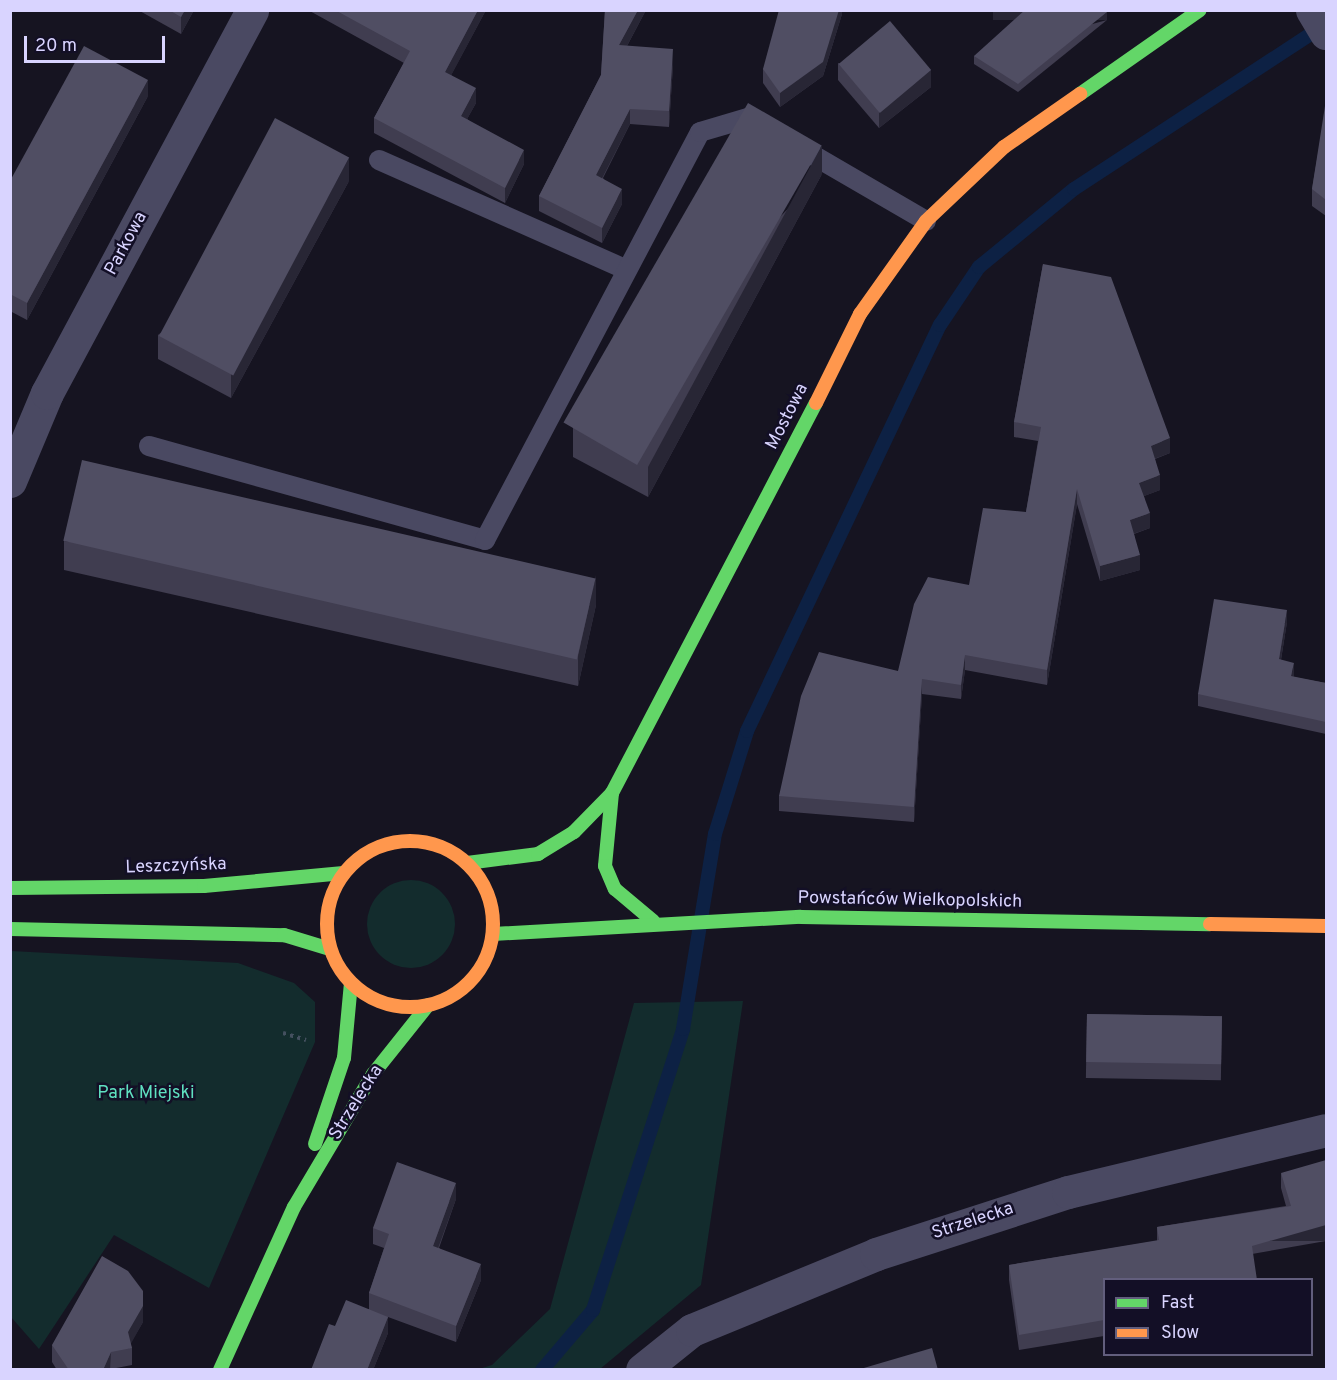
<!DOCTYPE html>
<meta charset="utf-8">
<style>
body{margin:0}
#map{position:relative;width:1337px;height:1380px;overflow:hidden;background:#161421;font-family:Overpass,sans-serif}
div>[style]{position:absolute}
.green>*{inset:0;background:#132c2d}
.round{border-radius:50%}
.stream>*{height:14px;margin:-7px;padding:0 7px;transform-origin:7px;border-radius:7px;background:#0d2144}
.path>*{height:4px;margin-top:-2px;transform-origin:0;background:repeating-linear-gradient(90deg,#44505f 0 3px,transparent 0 7.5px)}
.lane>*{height:20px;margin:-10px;padding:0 10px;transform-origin:10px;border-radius:10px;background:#4a4962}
.street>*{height:33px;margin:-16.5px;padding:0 16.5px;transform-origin:16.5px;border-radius:16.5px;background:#4a4962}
.fast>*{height:14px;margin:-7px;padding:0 7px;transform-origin:7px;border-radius:7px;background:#63d668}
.slow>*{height:14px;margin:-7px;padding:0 7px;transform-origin:7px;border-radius:7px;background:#ff974d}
.slow>.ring{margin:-7px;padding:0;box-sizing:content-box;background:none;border:14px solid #ff974d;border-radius:50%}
.wall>*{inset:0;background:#403d50;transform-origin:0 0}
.shaded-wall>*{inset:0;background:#282635;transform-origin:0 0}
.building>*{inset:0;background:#504e63;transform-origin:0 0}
span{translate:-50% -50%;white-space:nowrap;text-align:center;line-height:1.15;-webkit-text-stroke:5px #130f26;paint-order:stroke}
.street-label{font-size:18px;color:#d9d4ff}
.park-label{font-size:18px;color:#5fe0c0}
.frame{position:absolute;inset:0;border:12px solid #d9d4ff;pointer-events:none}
.legend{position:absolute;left:1103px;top:1278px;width:210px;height:78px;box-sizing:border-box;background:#130f26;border:2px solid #625e7d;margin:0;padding:8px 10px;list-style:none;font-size:18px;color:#d9d4ff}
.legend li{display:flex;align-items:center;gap:12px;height:30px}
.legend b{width:30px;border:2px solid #625e7d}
.scale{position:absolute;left:24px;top:36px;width:141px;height:27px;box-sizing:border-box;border:3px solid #d9d4ff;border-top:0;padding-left:8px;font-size:18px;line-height:21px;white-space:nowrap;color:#d9d4ff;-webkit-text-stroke:4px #130f26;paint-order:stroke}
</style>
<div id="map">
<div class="green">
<i class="round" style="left:367px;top:880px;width:88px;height:88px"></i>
<i style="clip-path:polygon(11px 951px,238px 963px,294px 983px,315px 1002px,315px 1042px,209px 1288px,114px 1235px,39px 1349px,11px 1317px)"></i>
<i style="clip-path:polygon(743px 1001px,701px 1285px,600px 1369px,479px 1369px,492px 1365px,550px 1309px,634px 1003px)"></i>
</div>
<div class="stream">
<i style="left:542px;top:1370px;width:79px;rotate:-49.6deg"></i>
<i style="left:593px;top:1310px;width:295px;rotate:-72.2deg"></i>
<i style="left:683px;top:1029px;width:198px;rotate:-80.7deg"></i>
<i style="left:715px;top:834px;width:108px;rotate:-72.7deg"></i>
<i style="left:747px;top:731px;width:450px;rotate:-64.6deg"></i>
<i style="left:940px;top:325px;width:70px;rotate:-56.1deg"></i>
<i style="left:979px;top:267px;width:123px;rotate:-39.4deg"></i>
<i style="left:1074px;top:189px;width:296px;rotate:-33.2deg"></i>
</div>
<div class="path">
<i style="left:283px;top:1033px;width:24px;rotate:17deg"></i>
</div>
<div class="lane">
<i style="left:799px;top:147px;width:147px;rotate:30.2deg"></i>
<i style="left:379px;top:160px;width:271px;rotate:23.9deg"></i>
<i style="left:149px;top:446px;width:349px;rotate:15.6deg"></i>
<i style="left:485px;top:540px;width:461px;rotate:-62.2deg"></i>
<i style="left:700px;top:132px;width:50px;rotate:-16.3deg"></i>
<i style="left:748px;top:118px;width:17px;rotate:28deg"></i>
</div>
<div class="street">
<i style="left:1312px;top:10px;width:27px;rotate:59deg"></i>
<i style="left:10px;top:481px;width:95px;rotate:-67.2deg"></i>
<i style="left:47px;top:393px;width:434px;rotate:-61.8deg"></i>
<i style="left:642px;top:1370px;width:64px;rotate:-38.7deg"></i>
<i style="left:692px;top:1330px;width:199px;rotate:-22.4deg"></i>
<i style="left:876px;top:1254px;width:202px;rotate:-17.9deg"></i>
<i style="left:1068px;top:1192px;width:265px;rotate:-13.5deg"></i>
</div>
<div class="fast">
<i style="left:1080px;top:94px;width:146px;rotate:-35deg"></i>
<i style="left:612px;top:793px;width:73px;rotate:95.5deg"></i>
<i style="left:605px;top:866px;width:25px;rotate:67deg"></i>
<i style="left:615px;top:889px;width:50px;rotate:40.1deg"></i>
<i style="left:467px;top:863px;width:72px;rotate:-7.2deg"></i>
<i style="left:538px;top:854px;width:42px;rotate:-31.4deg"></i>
<i style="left:574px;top:832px;width:54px;rotate:-45.7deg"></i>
<i style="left:612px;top:793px;width:440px;rotate:-62.4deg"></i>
<i style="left:10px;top:888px;width:194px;rotate:-0.6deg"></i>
<i style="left:204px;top:886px;width:140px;rotate:-5.3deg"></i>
<i style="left:10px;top:929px;width:274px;rotate:1.3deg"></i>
<i style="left:284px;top:935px;width:48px;rotate:16.9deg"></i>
<i style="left:493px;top:934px;width:308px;rotate:-3.2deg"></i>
<i style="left:801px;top:917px;width:409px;rotate:1deg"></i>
<i style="left:315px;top:1144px;width:91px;rotate:-71.4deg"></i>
<i style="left:344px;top:1058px;width:75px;rotate:-84.7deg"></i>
<i style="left:220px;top:1370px;width:179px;rotate:-65.6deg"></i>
<i style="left:294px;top:1207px;width:155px;rotate:-59.3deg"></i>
<i style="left:373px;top:1074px;width:88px;rotate:-51.4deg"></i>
</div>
<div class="slow">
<i style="left:816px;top:403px;width:99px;rotate:-63.7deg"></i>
<i style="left:860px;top:314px;width:114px;rotate:-54.6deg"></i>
<i style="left:926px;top:221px;width:108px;rotate:-43.5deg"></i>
<i style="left:1004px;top:147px;width:93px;rotate:-34.9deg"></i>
<i class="ring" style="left:327px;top:841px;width:152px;height:152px"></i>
<i style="left:1210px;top:924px;width:116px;rotate:1deg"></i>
</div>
<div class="wall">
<i style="clip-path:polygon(138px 10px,194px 10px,181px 34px)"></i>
<i style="clip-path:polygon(308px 10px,486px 10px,451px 75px,476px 103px,467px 119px,524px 164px,505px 203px,374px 133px,374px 118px,404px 63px)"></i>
<i style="clip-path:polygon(605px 10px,646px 10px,627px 46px,673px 65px,669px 127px,630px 124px,603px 178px,622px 204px,602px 243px,539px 211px,539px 196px,601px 75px)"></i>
<i style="clip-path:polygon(842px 10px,842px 14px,823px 76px,780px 107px,763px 83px,763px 69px)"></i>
<i style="clip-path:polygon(1107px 20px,1018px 92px,974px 64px,974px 56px)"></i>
<i style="clip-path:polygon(838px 63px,931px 87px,879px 128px,838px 80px)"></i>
<i style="clip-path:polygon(148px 96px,27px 320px,10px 311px,10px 181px)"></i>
<i style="clip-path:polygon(1326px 107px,1326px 216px,1312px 206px,1312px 189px)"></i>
<i style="clip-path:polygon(822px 174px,648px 497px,573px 457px,573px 428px)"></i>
<i style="clip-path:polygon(349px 181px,231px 398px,158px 359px,158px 335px)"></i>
<i style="clip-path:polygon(1043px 264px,1170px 453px,1155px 459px,1160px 490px,1144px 496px,1150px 528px,1134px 534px,1140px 570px,1100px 581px,1077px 504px,1047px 685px,965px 670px,961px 699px,922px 694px,914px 822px,779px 811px,779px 796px,898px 671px,969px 585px,1026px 512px,1038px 441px,1014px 437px,1014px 422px)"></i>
<i style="clip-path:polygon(64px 541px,596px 605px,578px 686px,64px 570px)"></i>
<i style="clip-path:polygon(1287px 622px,1281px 660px,1294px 675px,1293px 677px,1326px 683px,1326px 734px,1198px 706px,1198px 694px)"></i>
<i style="left:1087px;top:1014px;width:135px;height:64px;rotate:1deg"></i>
<i style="clip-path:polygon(1281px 1173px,1326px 1241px,1104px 1280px,1104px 1336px,1019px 1350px,1009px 1280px,1009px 1265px,1157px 1241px,1157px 1227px,1286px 1206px,1281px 1188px)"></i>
<i style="clip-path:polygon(456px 1199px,439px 1248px,481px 1280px,456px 1342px,388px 1317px,388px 1333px,373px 1370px,311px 1370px,335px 1326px,369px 1309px,369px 1293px,384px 1248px,373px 1244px,373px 1228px)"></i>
<i style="clip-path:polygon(143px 1322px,130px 1344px,132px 1348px,132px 1365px,111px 1369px,110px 1370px,57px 1370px,52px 1362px,52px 1345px)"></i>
</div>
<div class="shaded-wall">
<i style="clip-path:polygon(185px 10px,194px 10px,181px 34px,181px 17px)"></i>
<i style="clip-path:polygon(478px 10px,486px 10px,445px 87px,445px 72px)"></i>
<i style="clip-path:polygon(638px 10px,646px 10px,619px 61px,619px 45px)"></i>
<i style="clip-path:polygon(839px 10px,842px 10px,842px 14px,823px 76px,780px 107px,780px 93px)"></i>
<i style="left:1107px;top:12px;width:8px;height:114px;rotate:90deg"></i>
<i style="clip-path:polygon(673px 49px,673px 65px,669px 127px,669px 111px)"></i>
<i style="clip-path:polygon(931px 70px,931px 87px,879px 128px,879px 112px)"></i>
<i style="clip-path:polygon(148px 80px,148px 96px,27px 320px,27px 303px)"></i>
<i style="clip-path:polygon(476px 88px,476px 103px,461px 130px,461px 116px)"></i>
<i style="clip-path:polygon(630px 109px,630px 124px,596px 190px,596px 175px)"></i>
<i style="clip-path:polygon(822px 145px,822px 174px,648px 497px,648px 467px)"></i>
<i style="clip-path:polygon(524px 150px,524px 164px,505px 203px,505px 188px)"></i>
<i style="clip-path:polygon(349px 158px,349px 181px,231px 398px,231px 375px)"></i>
<i style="clip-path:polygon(622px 189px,622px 204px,602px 243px,602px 228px)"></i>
<i style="clip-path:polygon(1170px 438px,1170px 453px,1151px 460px,1151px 446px)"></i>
<i style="clip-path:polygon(1160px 475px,1160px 490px,1139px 498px,1139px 483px)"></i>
<i style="clip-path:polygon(1077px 489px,1077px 504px,1047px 685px,1047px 670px)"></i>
<i style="clip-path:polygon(1150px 513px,1150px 528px,1130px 535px,1130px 520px)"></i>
<i style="clip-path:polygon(1140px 555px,1140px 570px,1100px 581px,1100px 566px)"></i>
<i style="clip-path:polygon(596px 575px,596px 605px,578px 686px,578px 656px)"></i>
<i style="clip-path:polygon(1287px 610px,1287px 622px,1279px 671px,1279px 659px)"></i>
<i style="clip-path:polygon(965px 655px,965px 670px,961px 699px,961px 685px)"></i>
<i style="clip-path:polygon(1294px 663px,1294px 675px,1291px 688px,1291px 676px)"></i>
<i style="clip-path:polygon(922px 679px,922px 694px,914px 822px,914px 807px)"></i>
<i style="clip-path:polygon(456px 1183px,456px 1199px,433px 1262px,433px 1246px)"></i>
<i style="left:1326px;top:1225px;width:16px;height:77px;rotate:90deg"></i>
<i style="clip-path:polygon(481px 1264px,481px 1280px,456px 1342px,456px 1326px)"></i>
<i style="clip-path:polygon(143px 1291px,143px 1322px,128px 1349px,128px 1332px)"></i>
<i style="clip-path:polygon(388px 1317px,388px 1333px,373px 1370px,367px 1370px)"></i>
<i style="clip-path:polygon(111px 1352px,110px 1370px,103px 1370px)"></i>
</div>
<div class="building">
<i style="clip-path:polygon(169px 10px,185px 10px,181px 17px)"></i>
<i style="clip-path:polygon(335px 10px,478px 10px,445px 72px,476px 88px,461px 116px,524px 150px,505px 188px,374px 118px,410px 51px)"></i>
<i style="clip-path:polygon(605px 10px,638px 10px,619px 45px,673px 49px,669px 111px,630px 109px,596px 175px,622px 189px,602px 228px,539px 196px,601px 75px)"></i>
<i style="clip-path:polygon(779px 10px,839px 10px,823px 62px,780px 93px,763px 69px)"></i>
<i style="clip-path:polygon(1025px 10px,1106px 10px,1107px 12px,1018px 84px,974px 56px)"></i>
<i style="left:890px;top:21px;width:64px;height:67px;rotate:50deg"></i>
<i style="clip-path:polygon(84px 46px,148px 80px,27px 303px,10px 294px,10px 181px)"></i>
<i style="left:748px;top:103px;width:85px;height:369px;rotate:30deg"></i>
<i style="clip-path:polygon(1325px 106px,1326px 107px,1326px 200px,1312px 189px)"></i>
<i style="left:275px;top:118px;width:84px;height:247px;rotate:28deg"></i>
<i style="clip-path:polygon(1043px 264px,1111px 277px,1170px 438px,1151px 446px,1160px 475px,1139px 483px,1150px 513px,1130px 520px,1140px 555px,1100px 566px,1077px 489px,1047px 670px,965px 655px,961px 685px,922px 679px,914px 807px,779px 796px,801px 696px,819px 652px,898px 671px,914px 604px,928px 577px,969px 585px,983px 508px,1026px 512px,1041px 427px,1014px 422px)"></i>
<i style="left:82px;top:460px;width:527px;height:83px;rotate:13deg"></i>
<i style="clip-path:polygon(1214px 599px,1287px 610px,1279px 659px,1294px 663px,1291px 676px,1326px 683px,1326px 722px,1198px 694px)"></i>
<i style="left:1087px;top:1014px;width:135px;height:48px;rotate:1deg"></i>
<i style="clip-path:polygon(1326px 1160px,1326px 1225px,1252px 1246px,1257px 1280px,1104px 1280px,1104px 1320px,1019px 1335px,1009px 1265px,1159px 1240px,1157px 1227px,1291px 1206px,1281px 1173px)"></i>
<i style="clip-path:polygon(397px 1162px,456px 1183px,433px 1246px,481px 1264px,456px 1326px,369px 1293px,389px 1234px,373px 1228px)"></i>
<i style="clip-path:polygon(102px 1256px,128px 1271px,143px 1291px,143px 1306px,128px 1332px,132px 1348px,111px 1352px,103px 1370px,69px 1370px,52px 1345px)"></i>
<i style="clip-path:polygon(346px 1300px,388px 1317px,367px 1370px,311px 1370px,329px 1324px,335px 1326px)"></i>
<i style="clip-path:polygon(932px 1348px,938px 1370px,857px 1370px)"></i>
</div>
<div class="street-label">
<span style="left:127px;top:244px;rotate:-62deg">Parkowa</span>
<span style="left:788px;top:417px;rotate:-63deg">Mostowa</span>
<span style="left:176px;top:867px;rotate:-2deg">Leszczyńska</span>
<span style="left:910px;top:901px;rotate:1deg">Powstańców Wielkopolskich</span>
<span style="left:357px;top:1103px;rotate:-58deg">Strzelecka</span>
<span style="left:973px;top:1222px;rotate:-18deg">Strzelecka</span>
</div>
<div class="park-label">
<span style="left:146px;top:1094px">Park Miejski</span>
</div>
<div class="frame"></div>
<ul class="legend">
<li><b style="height:8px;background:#63d668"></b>Fast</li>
<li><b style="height:8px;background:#ff974d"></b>Slow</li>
</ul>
<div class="scale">20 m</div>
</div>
